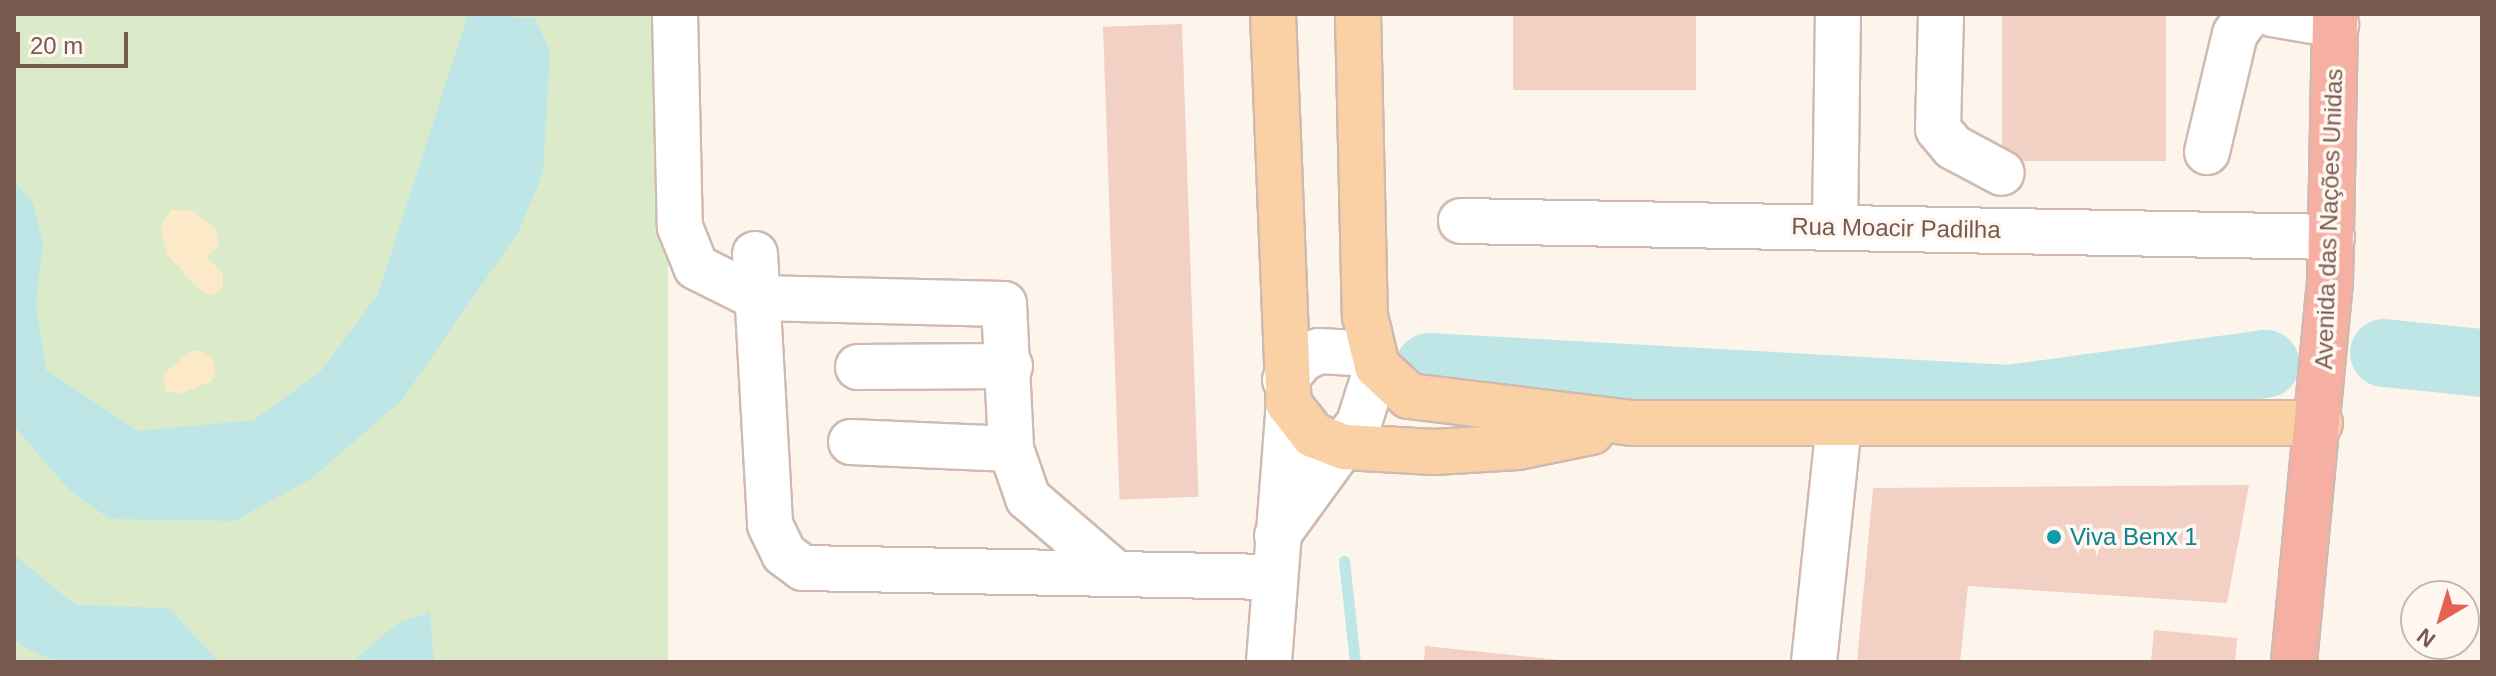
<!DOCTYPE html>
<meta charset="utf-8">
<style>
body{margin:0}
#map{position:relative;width:2496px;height:676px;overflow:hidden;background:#fdf4eb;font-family:Helvetica,sans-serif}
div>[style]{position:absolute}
.green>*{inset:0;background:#dbebc9;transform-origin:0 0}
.sand>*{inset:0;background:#fbe9c7}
.water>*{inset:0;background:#bfe6e7}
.stream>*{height:11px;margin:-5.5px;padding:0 5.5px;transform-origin:5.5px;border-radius:5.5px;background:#bfe6e7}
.river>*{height:68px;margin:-34px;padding:0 34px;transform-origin:34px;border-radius:34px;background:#bfe6e7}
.building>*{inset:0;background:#f2d0c3;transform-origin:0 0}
.roads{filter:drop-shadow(2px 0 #d0bab0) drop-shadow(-2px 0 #d0bab0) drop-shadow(0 2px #d0bab0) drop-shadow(0 -2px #d0bab0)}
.minor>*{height:44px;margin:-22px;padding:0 22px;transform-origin:22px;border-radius:22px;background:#fff}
.major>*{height:44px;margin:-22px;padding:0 22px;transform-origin:22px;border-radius:22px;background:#fad0a5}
.highway>*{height:44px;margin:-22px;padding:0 22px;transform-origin:22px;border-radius:22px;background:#f6afa3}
.dots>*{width:22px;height:22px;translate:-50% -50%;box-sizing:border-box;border:4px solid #fff8f2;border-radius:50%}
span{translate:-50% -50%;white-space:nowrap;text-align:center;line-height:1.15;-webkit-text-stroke:7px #fff8f2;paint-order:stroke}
.street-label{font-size:24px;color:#79584d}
.culture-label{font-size:24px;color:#0d838f}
.left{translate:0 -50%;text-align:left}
.frame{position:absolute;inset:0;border:16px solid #79584d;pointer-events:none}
.north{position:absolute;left:2400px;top:580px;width:80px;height:80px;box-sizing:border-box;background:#fff8f2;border:2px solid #c9b8b0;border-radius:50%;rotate:218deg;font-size:22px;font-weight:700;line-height:32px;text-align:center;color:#79584d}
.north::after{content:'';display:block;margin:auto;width:28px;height:36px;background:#e46253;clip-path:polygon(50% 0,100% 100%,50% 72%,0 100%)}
.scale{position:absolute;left:16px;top:32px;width:112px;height:36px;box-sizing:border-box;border:4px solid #79584d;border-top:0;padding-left:10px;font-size:24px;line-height:28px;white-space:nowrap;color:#79584d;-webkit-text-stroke:6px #fff8f2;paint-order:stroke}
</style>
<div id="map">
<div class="green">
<i style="left:14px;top:14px;width:654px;height:648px"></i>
</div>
<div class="sand">
<i style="clip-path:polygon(171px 210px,192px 210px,216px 229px,219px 245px,206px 257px,223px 273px,223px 288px,212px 295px,201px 291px,167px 255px,160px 228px)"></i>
<i style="clip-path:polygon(199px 350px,211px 356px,216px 372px,212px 381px,180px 394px,165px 391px,163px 375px,189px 352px)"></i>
</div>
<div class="water">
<i style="clip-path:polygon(468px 14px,535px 18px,550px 51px,543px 173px,519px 231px,402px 400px,311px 479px,234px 521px,110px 519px,70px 491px,14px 426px,14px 181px,33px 203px,43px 243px,36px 304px,46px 370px,138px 431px,254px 420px,320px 372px,378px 294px)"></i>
<i style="clip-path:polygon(14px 555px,76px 605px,169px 608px,219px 662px,60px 662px,27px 649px,14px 639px)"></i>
<i style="clip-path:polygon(430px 612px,434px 662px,352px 662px,398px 623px)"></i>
</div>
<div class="stream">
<i style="left:1344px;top:561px;width:102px;rotate:83.8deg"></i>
</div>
<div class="river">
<i style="left:2384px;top:353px;width:99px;rotate:5.8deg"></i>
<i style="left:1429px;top:367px;width:581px;rotate:3.16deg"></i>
<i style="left:2009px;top:399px;width:259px;rotate:-7.8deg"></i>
</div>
<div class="building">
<i style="left:1513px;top:14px;width:183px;height:76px"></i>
<i style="left:2002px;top:14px;width:164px;height:147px"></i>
<i style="left:1182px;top:24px;width:473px;height:79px;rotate:88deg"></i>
<i style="clip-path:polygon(2249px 485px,2227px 603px,1968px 586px,1960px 662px,1857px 662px,1873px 488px)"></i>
<i style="clip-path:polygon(2154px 630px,2237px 638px,2235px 662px,2151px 662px)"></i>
<i style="clip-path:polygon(1425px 646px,1560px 660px,1560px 662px,1424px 662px)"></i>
</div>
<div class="roads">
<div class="minor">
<i style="left:675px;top:14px;width:213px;rotate:88.7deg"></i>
<i style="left:680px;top:227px;width:43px;rotate:68.2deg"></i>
<i style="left:696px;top:267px;width:69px;rotate:26.6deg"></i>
<i style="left:758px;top:298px;width:246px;rotate:1.4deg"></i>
<i style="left:1004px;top:304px;width:145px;rotate:87.2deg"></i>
<i style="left:1011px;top:449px;width:52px;rotate:70.9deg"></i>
<i style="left:1028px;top:498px;width:112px;rotate:40.7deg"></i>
<i style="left:1941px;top:14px;width:115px;rotate:91.5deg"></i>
<i style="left:1938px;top:129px;width:23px;rotate:50deg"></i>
<i style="left:1953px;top:147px;width:55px;rotate:28deg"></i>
<i style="left:2272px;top:14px;width:65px;rotate:9.8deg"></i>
<i style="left:2207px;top:152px;width:121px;rotate:-76.7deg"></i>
<i style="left:2235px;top:34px;width:24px;rotate:-55deg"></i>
<i style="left:1461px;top:221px;width:871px;rotate:1.05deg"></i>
<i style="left:1835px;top:226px;width:212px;rotate:-89.2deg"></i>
<i style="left:755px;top:254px;width:271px;rotate:86.8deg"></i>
<i style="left:770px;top:525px;width:32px;rotate:64deg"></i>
<i style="left:784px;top:554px;width:24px;rotate:36deg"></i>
<i style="left:803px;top:568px;width:471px;rotate:1.1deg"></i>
<i style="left:858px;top:367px;width:152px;rotate:-0.4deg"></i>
<i style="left:1285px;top:380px;width:26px;rotate:-51deg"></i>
<i style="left:1301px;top:360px;width:20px;rotate:-27deg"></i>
<i style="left:1319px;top:351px;width:53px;rotate:3.2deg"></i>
<i style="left:851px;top:442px;width:160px;rotate:2.5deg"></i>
<i style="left:1277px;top:536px;width:140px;rotate:-54deg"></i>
<i style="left:1359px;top:423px;width:60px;rotate:-72.5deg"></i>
<i style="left:1269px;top:662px;width:259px;rotate:-85.6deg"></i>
<i style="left:1814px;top:662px;width:237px;rotate:-84deg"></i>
</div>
<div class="major">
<i style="left:1273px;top:14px;width:390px;rotate:87.7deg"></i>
<i style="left:1289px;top:404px;width:39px;rotate:52deg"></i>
<i style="left:1313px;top:435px;width:34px;rotate:21deg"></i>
<i style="left:1345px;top:447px;width:89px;rotate:3.2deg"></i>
<i style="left:1434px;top:452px;width:84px;rotate:-3.4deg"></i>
<i style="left:1518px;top:447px;width:75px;rotate:-11.6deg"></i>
<i style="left:1358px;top:14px;width:302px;rotate:88.7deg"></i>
<i style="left:1365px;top:316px;width:51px;rotate:76.5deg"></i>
<i style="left:1377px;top:366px;width:44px;rotate:43.2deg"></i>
<i style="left:1409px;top:396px;width:225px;rotate:6.9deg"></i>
<i style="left:1632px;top:423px;width:688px"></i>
</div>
<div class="highway">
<i style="left:2294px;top:662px;width:381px;rotate:-84.6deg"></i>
<i style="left:2330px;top:283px;width:269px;rotate:-88.9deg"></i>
</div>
</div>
<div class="dots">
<i style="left:2054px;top:537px;background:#0f9aa8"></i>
</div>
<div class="street-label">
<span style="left:2329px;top:219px;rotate:-88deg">Avenida das Nações Unidas</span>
<span style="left:1896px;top:228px;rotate:1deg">Rua Moacir Padilha</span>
</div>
<div class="culture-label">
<span class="left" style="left:2070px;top:537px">Viva Benx 1</span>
</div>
<div class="frame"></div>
<div class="north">N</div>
<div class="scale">20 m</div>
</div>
